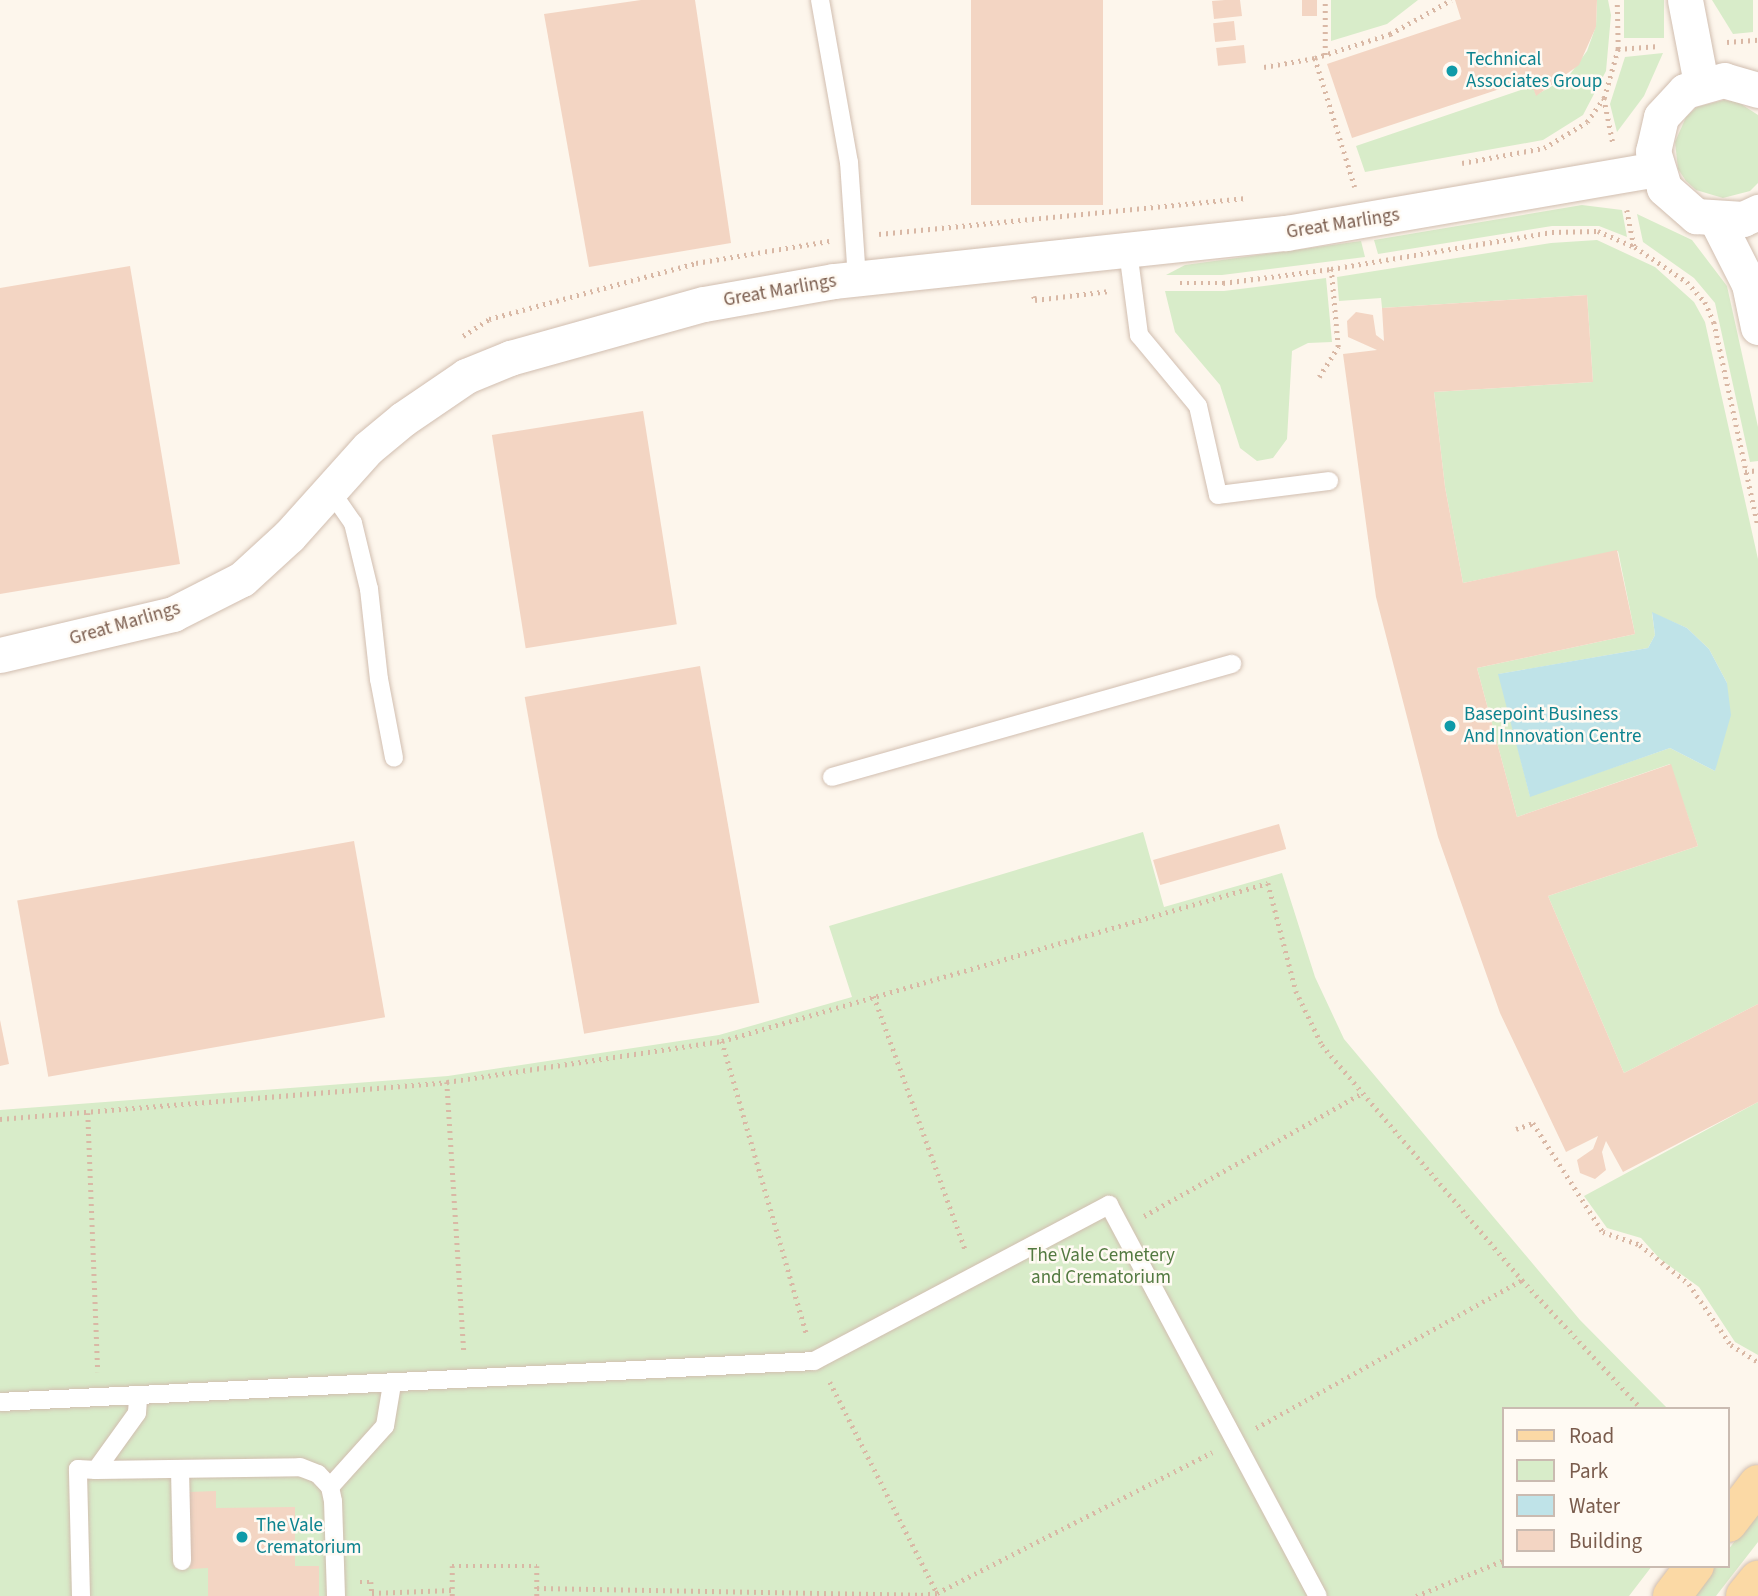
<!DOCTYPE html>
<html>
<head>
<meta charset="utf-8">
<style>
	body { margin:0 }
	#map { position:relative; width:1758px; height:1596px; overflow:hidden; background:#fdf6ec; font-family:"Source Sans 3",sans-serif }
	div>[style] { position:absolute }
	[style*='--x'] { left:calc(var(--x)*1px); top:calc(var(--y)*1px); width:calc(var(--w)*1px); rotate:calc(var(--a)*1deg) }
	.green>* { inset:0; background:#d8ecc9; transform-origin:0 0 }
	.water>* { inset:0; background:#bfe3e8 }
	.building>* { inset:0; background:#f3d5c3; transform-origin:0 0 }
	.path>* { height:4.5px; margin-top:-2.25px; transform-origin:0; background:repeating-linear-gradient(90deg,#d9b8a5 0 2px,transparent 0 7px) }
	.roads { filter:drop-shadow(0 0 2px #d1beb0) drop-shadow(0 0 2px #d1beb0) }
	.lane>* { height:18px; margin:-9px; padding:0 9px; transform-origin:9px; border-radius:9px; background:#fff }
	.street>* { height:35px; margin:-17.5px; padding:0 17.5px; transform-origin:17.5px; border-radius:17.5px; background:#fff }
	.primary>* { height:38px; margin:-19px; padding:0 19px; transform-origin:19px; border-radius:19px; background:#fbd9a5 }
	.dots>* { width:19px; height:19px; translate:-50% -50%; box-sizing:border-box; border:4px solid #fffaf3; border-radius:50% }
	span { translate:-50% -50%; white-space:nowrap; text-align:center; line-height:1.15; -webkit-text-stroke:5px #fffaf3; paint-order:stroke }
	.culture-label { font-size:19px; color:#0d838f }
	.left { translate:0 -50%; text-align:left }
	.street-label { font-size:19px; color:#7a5c4d }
	.park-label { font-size:19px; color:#537a41 }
	.legend { position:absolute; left:1502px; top:1407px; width:228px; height:161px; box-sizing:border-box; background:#fffaf3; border:2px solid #cabbb1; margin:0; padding:9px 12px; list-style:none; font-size:21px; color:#7a5c4d }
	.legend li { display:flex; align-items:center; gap:14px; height:35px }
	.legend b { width:35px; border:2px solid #cabbb1 }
</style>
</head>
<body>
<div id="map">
	<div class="green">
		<div style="clip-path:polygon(1331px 0,1418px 0,1387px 24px,1331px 41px)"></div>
		<div style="clip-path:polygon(1583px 0,1608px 0,1611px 15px,1606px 71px,1583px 115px,1543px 140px,1365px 172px,1356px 146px,1533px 86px,1536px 95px,1568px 77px,1587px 51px,1596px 26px,1597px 0)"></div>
		<div style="left:1624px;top:0;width:40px;height:38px"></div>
		<div style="clip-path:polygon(1712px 0,1753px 0,1753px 32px,1733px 34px)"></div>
		<div style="clip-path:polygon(1663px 53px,1644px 96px,1617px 132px,1610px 104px,1625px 57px)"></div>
		<div style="clip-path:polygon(1724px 100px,1738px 102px,1758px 115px,1758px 183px,1750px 191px,1723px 198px,1696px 190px,1686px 181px,1678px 169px,1675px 142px,1686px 117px,1697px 107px)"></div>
		<div style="clip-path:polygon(1582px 205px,1622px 210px,1627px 237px,1599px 226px,1552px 226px,1378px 254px,1374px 240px)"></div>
		<div style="clip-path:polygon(1637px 214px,1692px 240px,1727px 286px,1758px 427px,1758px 461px,1750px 462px,1715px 303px,1694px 278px,1643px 242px)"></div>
		<div style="clip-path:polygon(evenodd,1597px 240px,1655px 267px,1694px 302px,1705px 322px,1758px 559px,1758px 1004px,1624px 1073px,1548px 896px,1698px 846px,1670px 764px,1517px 817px,1477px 668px,1635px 634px,1618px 551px,1463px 583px,1445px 487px,1434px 392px,1593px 382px,1587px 295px,1382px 308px,1381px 298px,1339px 301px,1337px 277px,1551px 243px,1597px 240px,1652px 613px,1687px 628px,1709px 649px,1727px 683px,1715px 771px,1670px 748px,1530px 796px,1499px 674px,1648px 648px,1655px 635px,1652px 613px)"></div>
		<div style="clip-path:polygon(1361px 241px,1365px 257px,1222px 275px,1166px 275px,1185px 265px)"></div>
		<div style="clip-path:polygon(1326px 278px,1332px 342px,1308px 343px,1292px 351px,1287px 439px,1273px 458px,1257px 461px,1240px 448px,1220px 385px,1175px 332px,1165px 291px,1224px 291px)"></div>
		<div style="clip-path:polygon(1143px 832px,1164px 907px,1282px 873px,1315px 977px,1344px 1039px,1580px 1320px,1668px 1409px,1504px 1409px,1504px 1566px,1652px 1566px,1629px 1596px,0 1596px,0 1110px,448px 1076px,719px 1035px,852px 997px,829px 926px)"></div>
		<div style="clip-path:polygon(1758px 1102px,1758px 1355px,1735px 1342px,1699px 1287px,1660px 1259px,1641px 1238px,1607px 1228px,1584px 1196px)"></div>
		<div style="clip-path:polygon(1758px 1511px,1758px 1542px,1716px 1596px,1693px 1596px,1716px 1566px,1728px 1566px,1728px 1550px)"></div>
	</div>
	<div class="water">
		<div style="clip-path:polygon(1652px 612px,1687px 628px,1709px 649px,1727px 683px,1731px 715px,1715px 771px,1670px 748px,1530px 797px,1498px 674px,1648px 648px,1655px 635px)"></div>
	</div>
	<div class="building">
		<div style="clip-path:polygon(641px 0,695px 0,731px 243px,589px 267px,544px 14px)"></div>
		<div style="left:971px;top:0;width:132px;height:205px"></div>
		<div style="clip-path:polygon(1225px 0,1240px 0,1242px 16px,1214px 19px,1212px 1px)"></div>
		<div style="left:1302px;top:0;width:15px;height:16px"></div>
		<div style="clip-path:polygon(1455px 0,1597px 0,1596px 27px,1579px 65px,1536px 96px,1530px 79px,1352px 138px,1327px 64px,1461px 19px)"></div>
		<div style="left:1234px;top:21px;width:19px;height:21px;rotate:84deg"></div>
		<div style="left:1244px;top:45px;width:18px;height:28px;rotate:84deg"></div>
		<div style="clip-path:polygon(130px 266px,180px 564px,0 594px,0 288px)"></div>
		<div style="clip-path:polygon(1587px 295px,1593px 382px,1434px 392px,1445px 487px,1463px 583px,1617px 550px,1635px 634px,1477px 668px,1517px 817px,1671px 764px,1698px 846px,1548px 896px,1624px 1073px,1758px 1004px,1758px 1102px,1623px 1172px,1606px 1141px,1602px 1152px,1606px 1170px,1595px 1179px,1580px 1173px,1577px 1160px,1593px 1149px,1598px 1136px,1566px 1152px,1500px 1013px,1438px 837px,1376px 597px,1343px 354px,1377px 350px,1348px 337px,1347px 321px,1356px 312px,1373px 315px,1376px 335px,1384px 341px,1382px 308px)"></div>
		<div style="left:643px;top:411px;width:216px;height:153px;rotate:81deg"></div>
		<div style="left:700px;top:666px;width:342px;height:178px;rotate:80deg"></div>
		<div style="left:1279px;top:824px;width:26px;height:131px;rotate:74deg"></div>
		<div style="left:354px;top:841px;width:179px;height:342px;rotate:80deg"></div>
		<div style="clip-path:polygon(0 1020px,9px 1064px,0 1066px)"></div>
		<div style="clip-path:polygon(216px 1491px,216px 1508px,295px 1507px,295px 1566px,319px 1566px,319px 1596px,208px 1596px,208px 1568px,190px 1569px,189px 1492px)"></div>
	</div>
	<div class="path">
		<div style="--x:1727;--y:42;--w:31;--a:-4"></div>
		<div style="--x:1618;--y:49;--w:41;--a:-4.2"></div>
		<div style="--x:1325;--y:55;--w:55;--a:-90"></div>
		<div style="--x:1315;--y:58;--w:135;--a:72.8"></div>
		<div style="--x:1264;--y:67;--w:52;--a:-10"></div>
		<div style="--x:1315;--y:58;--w:79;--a:-17.7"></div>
		<div style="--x:1390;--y:34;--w:70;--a:-29.1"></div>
		<div style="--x:1604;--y:98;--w:46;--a:78.7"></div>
		<div style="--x:1462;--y:163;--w:83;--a:-10.4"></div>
		<div style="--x:1544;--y:148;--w:50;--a:-31.2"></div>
		<div style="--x:1587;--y:122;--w:29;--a:-55"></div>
		<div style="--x:1604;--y:98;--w:51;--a:-74.1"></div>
		<div style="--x:1618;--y:49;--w:49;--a:-91.2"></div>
		<div style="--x:1627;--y:210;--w:37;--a:79"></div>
		<div style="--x:879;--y:234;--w:369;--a:-5.6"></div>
		<div style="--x:1180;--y:283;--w:43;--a:0"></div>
		<div style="--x:1223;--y:283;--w:109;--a:-7.4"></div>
		<div style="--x:1331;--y:269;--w:224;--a:-9.5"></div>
		<div style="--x:1552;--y:232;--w:46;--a:-1.2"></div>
		<div style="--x:1598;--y:231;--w:40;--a:23.4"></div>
		<div style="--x:1635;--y:247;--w:63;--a:33.9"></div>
		<div style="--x:1687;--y:282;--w:27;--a:48"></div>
		<div style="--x:1705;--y:302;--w:22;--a:66"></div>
		<div style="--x:1714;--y:322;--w:209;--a:77.8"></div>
		<div style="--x:1034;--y:296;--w:4;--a:76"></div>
		<div style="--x:1035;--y:300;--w:75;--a:-6.9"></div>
		<div style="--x:463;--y:336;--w:31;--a:-33"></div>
		<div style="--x:489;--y:319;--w:214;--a:-15.1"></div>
		<div style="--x:696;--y:263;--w:135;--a:-9.4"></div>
		<div style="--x:1319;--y:377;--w:36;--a:-58"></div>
		<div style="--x:1338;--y:347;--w:78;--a:-95.1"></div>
		<div style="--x:1745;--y:472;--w:13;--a:-9"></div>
		<div style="--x:874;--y:996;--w:272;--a:70.2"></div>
		<div style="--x:722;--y:1041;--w:307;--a:73.9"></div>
		<div style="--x:447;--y:1082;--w:270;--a:86.4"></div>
		<div style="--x:88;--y:1113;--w:259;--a:87.8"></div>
		<div style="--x:0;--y:1119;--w:449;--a:-4.7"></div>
		<div style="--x:447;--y:1082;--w:278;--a:-8.5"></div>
		<div style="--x:722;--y:1041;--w:568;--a:-16.14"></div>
		<div style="--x:1268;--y:883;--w:112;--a:75.5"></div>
		<div style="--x:1296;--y:991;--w:60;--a:64.3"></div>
		<div style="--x:1322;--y:1045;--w:309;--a:49.6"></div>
		<div style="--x:1522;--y:1280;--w:176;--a:47.1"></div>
		<div style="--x:1516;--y:1129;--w:18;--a:-19"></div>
		<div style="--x:1533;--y:1123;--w:130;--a:57.3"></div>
		<div style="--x:1603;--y:1232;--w:39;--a:19"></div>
		<div style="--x:1640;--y:1245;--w:63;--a:38.5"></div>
		<div style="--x:1689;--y:1284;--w:74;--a:55.5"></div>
		<div style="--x:1731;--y:1345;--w:32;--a:32"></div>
		<div style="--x:1144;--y:1216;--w:250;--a:-29.4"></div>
		<div style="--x:830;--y:1382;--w:237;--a:63.1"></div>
		<div style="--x:1256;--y:1428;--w:304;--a:-29.1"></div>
		<div style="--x:360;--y:1582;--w:11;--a:0"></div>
		<div style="--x:371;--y:1582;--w:11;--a:85"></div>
		<div style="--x:372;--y:1593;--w:80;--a:-2.1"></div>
		<div style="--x:537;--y:1588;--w:384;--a:1"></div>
		<div style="--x:921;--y:1595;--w:16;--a:-7"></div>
		<div style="--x:937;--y:1593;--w:309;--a:-27.1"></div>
		<div style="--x:452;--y:1596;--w:30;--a:-90"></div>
		<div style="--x:452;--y:1566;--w:85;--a:0"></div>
		<div style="--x:537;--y:1566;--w:30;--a:90"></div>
		<div style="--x:1416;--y:1596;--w:95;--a:-22.2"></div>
	</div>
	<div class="roads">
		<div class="lane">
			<div style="--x:820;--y:0;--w:165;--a:79.9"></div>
			<div style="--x:849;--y:162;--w:116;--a:86.1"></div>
			<div style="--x:1128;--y:251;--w:85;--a:82.5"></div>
			<div style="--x:1139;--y:335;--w:92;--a:50.3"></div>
			<div style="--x:1198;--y:406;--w:91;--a:77.3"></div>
			<div style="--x:1218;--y:495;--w:112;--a:-7.2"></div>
			<div style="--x:330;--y:490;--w:40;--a:55.1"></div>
			<div style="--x:353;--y:523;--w:68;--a:76.4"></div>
			<div style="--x:369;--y:589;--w:91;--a:83.7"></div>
			<div style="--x:379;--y:679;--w:80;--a:79.2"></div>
			<div style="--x:832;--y:777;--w:416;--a:-15.8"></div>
			<div style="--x:0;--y:1402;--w:815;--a:-2.88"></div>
			<div style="--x:814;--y:1361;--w:334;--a:-27.9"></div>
			<div style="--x:1109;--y:1205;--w:443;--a:61.9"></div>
			<div style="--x:96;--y:1470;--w:204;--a:-0.8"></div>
			<div style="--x:300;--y:1467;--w:19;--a:21"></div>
			<div style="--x:318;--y:1474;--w:18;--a:47"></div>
			<div style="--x:330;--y:1487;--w:14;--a:78"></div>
			<div style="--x:333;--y:1501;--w:95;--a:88.2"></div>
			<div style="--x:180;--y:1470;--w:91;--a:88.7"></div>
			<div style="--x:330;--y:1487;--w:82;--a:-48"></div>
			<div style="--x:385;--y:1426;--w:43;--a:-80.5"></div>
			<div style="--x:81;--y:1596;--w:127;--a:-91.4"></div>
			<div style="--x:78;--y:1469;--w:18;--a:3"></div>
			<div style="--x:96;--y:1470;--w:70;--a:-54.3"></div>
			<div style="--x:137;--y:1413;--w:16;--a:-86"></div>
		</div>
		<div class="street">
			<div style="--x:1685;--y:0;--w:85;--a:79.1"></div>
			<div style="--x:1758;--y:90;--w:35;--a:-164"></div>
			<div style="--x:1724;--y:80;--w:41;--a:164.2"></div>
			<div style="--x:1685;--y:91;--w:35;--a:133"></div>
			<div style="--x:1661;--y:117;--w:35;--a:103"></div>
			<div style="--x:1653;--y:151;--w:39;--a:73"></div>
			<div style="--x:1664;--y:188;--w:43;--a:41.2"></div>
			<div style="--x:1696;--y:216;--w:47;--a:3.7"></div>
			<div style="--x:1743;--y:219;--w:17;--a:-25"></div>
			<div style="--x:1717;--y:221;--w:71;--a:63.1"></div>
			<div style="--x:1749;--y:284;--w:44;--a:78.2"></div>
			<div style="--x:0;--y:655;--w:178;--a:-13.3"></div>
			<div style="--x:173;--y:614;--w:77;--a:-26.9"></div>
			<div style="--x:242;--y:579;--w:64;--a:-42.5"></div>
			<div style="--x:289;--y:536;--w:118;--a:-48.1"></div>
			<div style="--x:368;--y:448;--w:45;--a:-39.6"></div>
			<div style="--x:403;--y:419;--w:76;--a:-34.3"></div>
			<div style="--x:466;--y:376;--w:48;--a:-22.2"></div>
			<div style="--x:510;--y:358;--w:201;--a:-15.6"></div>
			<div style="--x:704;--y:304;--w:132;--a:-10"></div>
			<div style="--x:834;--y:281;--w:455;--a:-6.1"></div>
			<div style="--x:1286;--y:233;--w:375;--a:-9.8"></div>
		</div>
		<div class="primary">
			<div style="--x:1728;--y:1523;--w:49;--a:-52.4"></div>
			<div style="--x:1672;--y:1596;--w:38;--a:-53"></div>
			<div style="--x:1745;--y:1596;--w:21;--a:-51"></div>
		</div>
	</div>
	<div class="dots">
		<div style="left:1452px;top:71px;background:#0f9aa8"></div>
		<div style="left:1450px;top:726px;background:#0f9aa8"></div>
		<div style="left:242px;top:1537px;background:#0f9aa8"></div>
	</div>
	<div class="culture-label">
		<span class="left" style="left:1466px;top:71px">Technical<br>Associates Group</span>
		<span class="left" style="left:1464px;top:726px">Basepoint Business<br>And Innovation Centre</span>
		<span class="left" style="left:256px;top:1537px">The Vale<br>Crematorium</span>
	</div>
	<div class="street-label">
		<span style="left:1343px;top:224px;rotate:-9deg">Great Marlings</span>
		<span style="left:780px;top:291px;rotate:-10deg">Great Marlings</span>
		<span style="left:125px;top:624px;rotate:-16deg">Great Marlings</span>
	</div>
	<div class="park-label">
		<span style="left:1101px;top:1267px">The Vale Cemetery<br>and Crematorium</span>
	</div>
	<ul class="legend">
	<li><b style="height:9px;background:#fbd9a5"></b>Road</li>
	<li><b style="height:19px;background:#d8ecc9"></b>Park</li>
	<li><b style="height:19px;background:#bfe3e8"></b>Water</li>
	<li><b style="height:19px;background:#f3d5c3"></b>Building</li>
	</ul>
</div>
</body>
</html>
